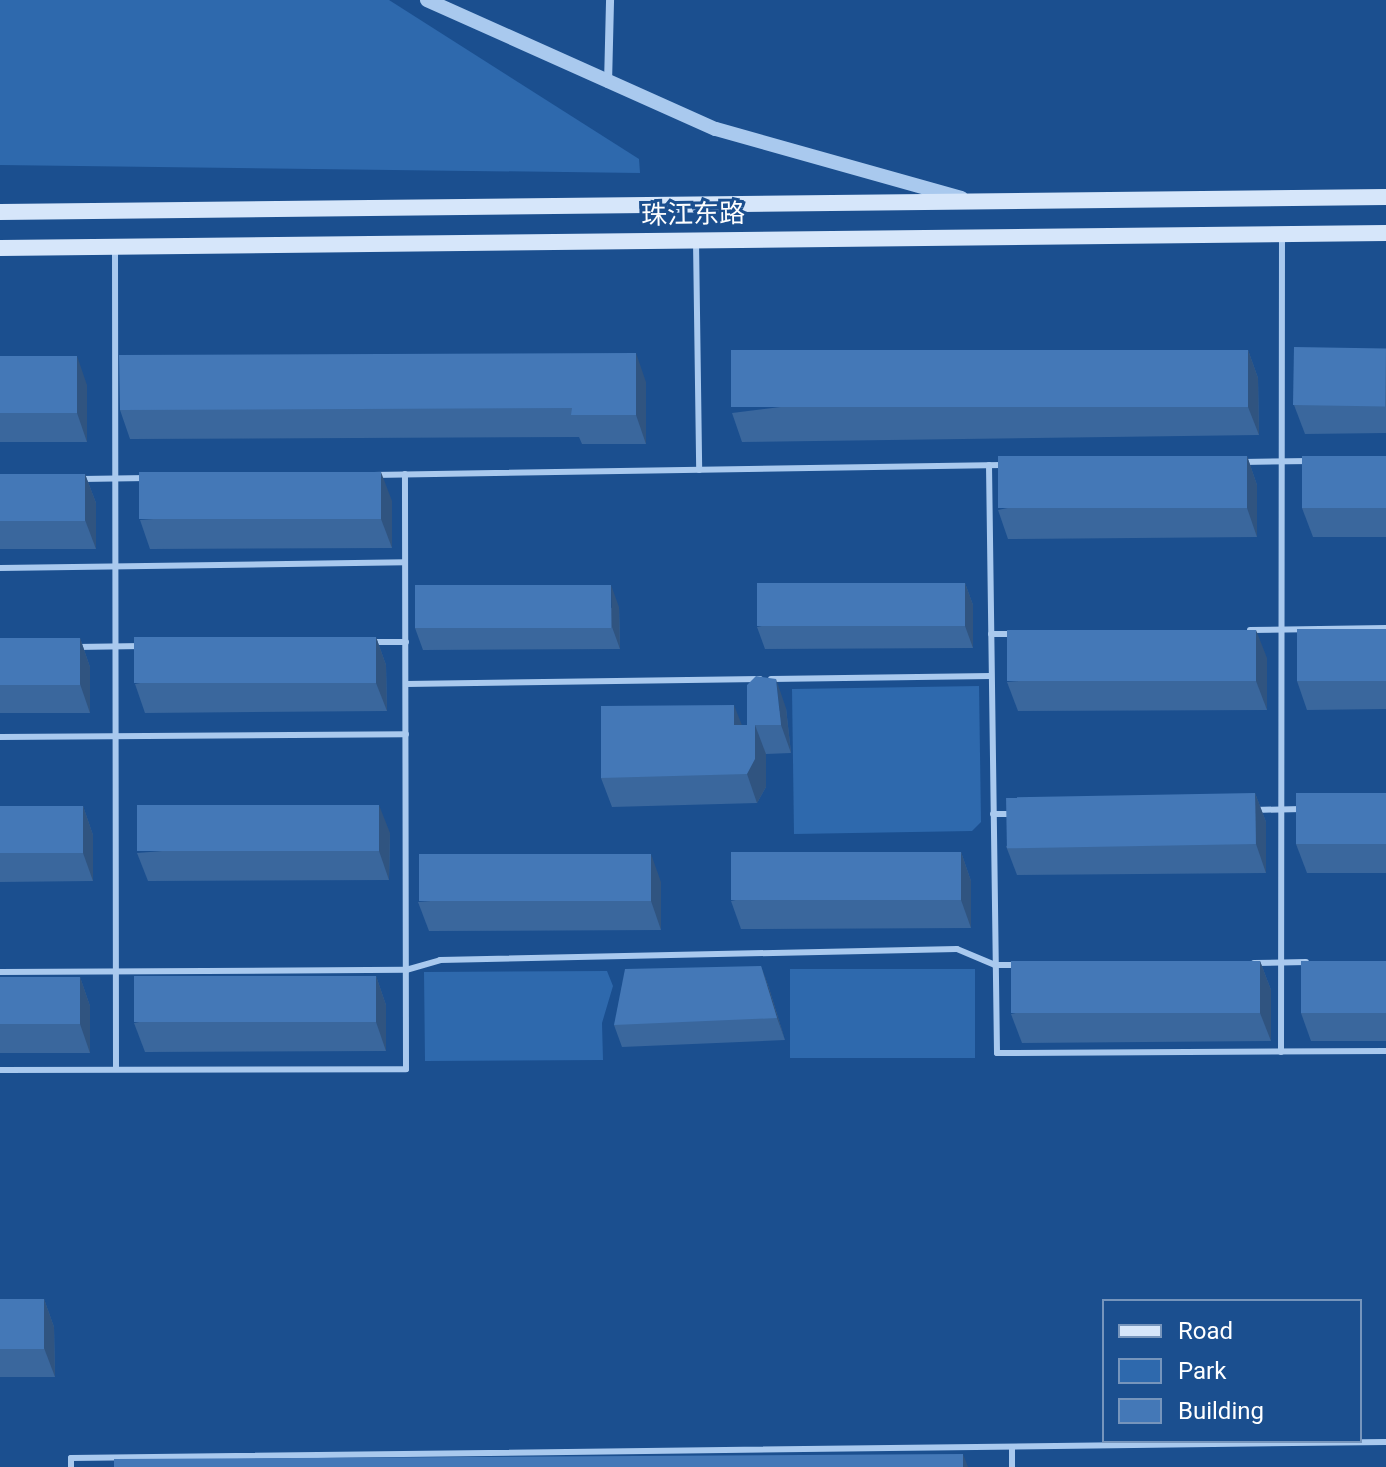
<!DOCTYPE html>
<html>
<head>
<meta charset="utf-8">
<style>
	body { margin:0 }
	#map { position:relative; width:1386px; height:1467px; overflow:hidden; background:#1b4f8f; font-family:Roboto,"Noto Sans SC",sans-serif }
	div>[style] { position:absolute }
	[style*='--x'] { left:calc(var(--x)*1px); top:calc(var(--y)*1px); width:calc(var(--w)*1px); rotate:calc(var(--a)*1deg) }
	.green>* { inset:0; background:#2e69ad; transform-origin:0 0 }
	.service>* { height:6px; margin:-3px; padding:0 3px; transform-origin:3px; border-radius:3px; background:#a9c9ee }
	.minor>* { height:8px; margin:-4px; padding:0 4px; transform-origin:4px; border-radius:4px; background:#a9c9ee }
	.tertiary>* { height:14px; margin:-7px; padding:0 7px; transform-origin:7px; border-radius:7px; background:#a9c9ee }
	.secondary>* { height:16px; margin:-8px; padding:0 8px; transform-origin:8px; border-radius:8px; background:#d6e6fa }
	.wall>* { inset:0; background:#3a679d }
	.shaded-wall>* { inset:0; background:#305480 }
	.building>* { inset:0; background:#4478b7; transform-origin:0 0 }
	span { translate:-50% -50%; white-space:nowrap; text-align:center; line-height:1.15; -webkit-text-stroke:6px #1b4f8f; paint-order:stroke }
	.street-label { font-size:26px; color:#fff }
	.legend { position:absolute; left:1102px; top:1299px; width:260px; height:144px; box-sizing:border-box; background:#1b4f8f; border:2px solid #7695bc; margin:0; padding:10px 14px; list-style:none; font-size:24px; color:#fff }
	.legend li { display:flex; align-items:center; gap:16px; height:40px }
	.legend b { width:40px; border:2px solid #7695bc }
</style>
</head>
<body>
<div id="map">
	<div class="green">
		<div style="clip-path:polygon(0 0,389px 0,639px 159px,640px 173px,0 165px)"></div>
		<div style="clip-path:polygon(979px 686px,981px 822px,972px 831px,794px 834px,792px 689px)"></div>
		<div style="left:975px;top:969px;width:89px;height:185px;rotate:90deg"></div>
		<div style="clip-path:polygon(607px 971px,613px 986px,602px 1023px,603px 1060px,425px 1061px,424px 972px)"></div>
	</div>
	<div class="service">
		<div style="--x:696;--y:241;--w:229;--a:89.2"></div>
		<div style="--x:115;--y:250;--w:819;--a:89.93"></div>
		<div style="--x:1242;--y:462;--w:68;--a:-0.8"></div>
		<div style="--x:989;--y:465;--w:588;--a:89.22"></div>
		<div style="--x:997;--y:1053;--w:389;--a:-0.3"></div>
		<div style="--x:374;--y:475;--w:628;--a:-0.91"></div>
		<div style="--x:82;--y:479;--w:65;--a:-0.9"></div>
		<div style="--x:0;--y:568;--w:405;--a:-0.8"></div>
		<div style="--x:1250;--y:630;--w:136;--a:-0.8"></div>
		<div style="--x:991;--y:634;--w:23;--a:0"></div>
		<div style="--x:373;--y:642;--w:33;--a:0"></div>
		<div style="--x:77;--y:647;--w:65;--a:-0.9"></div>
		<div style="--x:771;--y:679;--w:220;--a:-0.8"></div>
		<div style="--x:406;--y:684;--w:354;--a:-0.8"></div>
		<div style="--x:0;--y:737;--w:406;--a:-0.4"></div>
		<div style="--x:1254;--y:810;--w:48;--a:-1.2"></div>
		<div style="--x:993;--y:814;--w:21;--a:0"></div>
		<div style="--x:1254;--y:963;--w:52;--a:-1.1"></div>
		<div style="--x:0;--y:972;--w:406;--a:-0.3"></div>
		<div style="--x:406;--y:970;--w:35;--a:-16"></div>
		<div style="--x:440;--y:960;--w:517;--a:-1.22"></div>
		<div style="--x:957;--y:949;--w:41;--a:22.8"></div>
		<div style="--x:995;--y:965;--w:23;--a:0"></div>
		<div style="--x:1281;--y:1052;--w:817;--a:-89.93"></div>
		<div style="--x:0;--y:1070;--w:406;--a:-0.1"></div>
		<div style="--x:406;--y:1069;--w:595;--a:-90.1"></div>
		<div style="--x:1012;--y:1447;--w:20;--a:90"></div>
		<div style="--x:71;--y:1467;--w:9;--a:-90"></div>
		<div style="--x:71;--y:1458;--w:1315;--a:-0.7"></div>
	</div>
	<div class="minor">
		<div style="--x:608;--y:84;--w:84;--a:-88.6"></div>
	</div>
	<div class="tertiary">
		<div style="--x:427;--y:0;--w:316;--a:24.1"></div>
		<div style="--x:716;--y:129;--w:255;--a:15.7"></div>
	</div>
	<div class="secondary">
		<div style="--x:0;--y:212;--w:1386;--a:-0.62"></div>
		<div style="--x:0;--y:248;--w:1386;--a:-0.62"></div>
	</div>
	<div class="wall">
		<div style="clip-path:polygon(1386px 349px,1386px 433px,1305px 434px,1294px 405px)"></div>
		<div style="clip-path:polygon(1248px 350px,1258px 378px,1259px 435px,742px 442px,732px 413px)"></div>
		<div style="clip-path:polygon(0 356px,87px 385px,87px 442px,0 442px)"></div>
		<div style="clip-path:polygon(646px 382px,646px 444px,582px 444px,579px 437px,130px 439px,120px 410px)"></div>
		<div style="clip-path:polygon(1247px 456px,1257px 485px,1257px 537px,1008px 539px,998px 510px)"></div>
		<div style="clip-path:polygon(1386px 456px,1386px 537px,1313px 537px,1302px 508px)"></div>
		<div style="clip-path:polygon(0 474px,85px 474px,96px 503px,96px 549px,0 549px)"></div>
		<div style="clip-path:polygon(392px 501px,392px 548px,150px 549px,140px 520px)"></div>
		<div style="clip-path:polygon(965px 583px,973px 605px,973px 648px,765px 649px,757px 627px)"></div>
		<div style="clip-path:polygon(619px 607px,620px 649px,423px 650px,415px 628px)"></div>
		<div style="clip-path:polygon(1386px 629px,1386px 709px,1307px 710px,1297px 681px)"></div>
		<div style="clip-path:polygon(376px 637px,386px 665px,387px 711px,145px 713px,135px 684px)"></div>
		<div style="clip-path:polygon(0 638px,80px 638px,90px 667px,90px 713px,0 713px)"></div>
		<div style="clip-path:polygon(1267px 658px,1267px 710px,1018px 711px,1007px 682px)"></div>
		<div style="clip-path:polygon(786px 708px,791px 753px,766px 754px,766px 787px,757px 803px,612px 807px,601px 778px,742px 725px,747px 725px)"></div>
		<div style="clip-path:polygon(1255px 793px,1266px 822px,1266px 873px,1017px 875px,1006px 846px)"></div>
		<div style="clip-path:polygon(1386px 793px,1386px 873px,1307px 873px,1296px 844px)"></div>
		<div style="clip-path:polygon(83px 806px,93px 835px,93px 881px,0 882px,0 807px)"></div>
		<div style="clip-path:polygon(390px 833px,389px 880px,148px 881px,137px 853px)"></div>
		<div style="clip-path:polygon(961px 852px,971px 881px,971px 928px,741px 929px,731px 901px)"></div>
		<div style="clip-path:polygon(661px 882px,661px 930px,429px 931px,418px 902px)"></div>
		<div style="clip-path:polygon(1260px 961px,1271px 990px,1271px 1041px,1022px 1043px,1011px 1014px)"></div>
		<div style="clip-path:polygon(1386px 961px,1386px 1041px,1311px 1041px,1301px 1013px)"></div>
		<div style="clip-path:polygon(761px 966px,769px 988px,785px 1040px,622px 1047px,614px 1025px)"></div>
		<div style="clip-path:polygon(376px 976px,386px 1005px,386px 1051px,145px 1052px,134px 1023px)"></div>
		<div style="clip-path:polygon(80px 977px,90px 1006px,90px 1053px,0 1053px,0 978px)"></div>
		<div style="clip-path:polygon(0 1299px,44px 1299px,54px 1327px,55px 1377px,0 1377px)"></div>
	</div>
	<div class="shaded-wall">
		<div style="clip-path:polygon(1248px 350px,1258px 378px,1259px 435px,1248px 407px)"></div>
		<div style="clip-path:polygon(636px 353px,646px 382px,646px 444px,636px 415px)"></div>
		<div style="clip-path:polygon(77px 356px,87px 385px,87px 442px,77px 413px)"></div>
		<div style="clip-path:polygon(1247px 456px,1257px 485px,1257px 537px,1247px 508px)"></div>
		<div style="clip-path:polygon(381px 472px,392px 501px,392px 548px,381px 519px)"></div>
		<div style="clip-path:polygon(85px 474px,96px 503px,96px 549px,85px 520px)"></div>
		<div style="clip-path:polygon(965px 583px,973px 605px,973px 648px,965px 626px)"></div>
		<div style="clip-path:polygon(611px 585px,619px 607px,620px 649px,612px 627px)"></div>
		<div style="clip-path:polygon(1256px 630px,1267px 658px,1267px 710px,1256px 681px)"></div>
		<div style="clip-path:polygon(376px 637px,386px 665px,387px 711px,376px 683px)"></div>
		<div style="clip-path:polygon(80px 638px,90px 667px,90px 713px,80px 684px)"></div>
		<div style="clip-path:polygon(776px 679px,786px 708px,791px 753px,781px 725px)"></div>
		<div style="clip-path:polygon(734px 705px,745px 733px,734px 725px)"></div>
		<div style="clip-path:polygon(755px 725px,766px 754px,766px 787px,757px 803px,747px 774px)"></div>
		<div style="clip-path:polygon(1255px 793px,1266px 822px,1266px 873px,1256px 844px)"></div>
		<div style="clip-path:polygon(379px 805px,390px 833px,389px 880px,379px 851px)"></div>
		<div style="clip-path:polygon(83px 806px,93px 835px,93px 881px,83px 853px)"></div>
		<div style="clip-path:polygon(961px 852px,971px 881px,971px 928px,961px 900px)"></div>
		<div style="clip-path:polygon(651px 854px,661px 882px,661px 930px,651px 901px)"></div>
		<div style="clip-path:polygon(1260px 961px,1271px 990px,1271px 1041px,1260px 1013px)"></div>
		<div style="clip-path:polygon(761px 966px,769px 988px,785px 1040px,777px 1018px)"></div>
		<div style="clip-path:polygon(376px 976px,386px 1005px,386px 1051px,376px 1022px)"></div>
		<div style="clip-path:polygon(80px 977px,90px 1006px,90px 1053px,80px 1024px)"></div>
		<div style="clip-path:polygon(44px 1299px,54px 1327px,55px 1377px,44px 1348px)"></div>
		<div style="clip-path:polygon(963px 1454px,968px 1467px,963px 1467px)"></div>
	</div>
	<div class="building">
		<div style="left:1294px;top:347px;width:92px;height:58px;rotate:1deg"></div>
		<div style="left:1248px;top:350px;width:57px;height:517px;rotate:90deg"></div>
		<div style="clip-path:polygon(636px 353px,636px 415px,571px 415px,572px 408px,120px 410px,119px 355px)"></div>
		<div style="left:0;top:356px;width:77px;height:57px"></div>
		<div style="left:1247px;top:456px;width:52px;height:249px;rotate:90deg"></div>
		<div style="left:1302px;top:456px;width:84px;height:52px"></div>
		<div style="left:381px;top:472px;width:47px;height:242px;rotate:90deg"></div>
		<div style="left:0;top:474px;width:85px;height:47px"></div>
		<div style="left:965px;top:583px;width:43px;height:208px;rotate:90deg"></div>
		<div style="left:415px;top:585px;width:196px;height:43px"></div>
		<div style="left:1297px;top:629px;width:89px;height:52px"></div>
		<div style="left:1256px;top:630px;width:51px;height:249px;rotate:90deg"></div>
		<div style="left:376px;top:637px;width:46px;height:242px;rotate:90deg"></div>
		<div style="left:0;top:638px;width:80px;height:47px"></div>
		<div style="clip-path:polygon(756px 676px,776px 679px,781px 725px,755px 725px,755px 759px,747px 774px,601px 778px,601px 706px,734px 705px,734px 725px,747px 725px,747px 685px)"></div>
		<div style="left:1255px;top:793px;width:51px;height:249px;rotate:89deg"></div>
		<div style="left:1296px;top:793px;width:90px;height:51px"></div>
		<div style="left:379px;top:805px;width:46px;height:242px;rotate:90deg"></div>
		<div style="left:83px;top:806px;width:47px;height:83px;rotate:90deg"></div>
		<div style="left:961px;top:852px;width:48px;height:230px;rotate:90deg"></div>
		<div style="left:651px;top:854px;width:47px;height:232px;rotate:90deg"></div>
		<div style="left:1260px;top:961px;width:52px;height:249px;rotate:90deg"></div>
		<div style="left:1301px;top:961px;width:85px;height:52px"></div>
		<div style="clip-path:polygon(761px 966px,777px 1018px,614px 1025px,625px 969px)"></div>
		<div style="left:376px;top:976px;width:46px;height:242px;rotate:90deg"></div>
		<div style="left:80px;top:977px;width:47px;height:80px;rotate:90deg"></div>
		<div style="left:0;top:1299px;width:44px;height:50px"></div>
		<div style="clip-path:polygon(963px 1454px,963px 1467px,114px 1467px,114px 1459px)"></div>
	</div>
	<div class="street-label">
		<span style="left:693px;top:215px;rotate:-1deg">珠江东路</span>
	</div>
	<ul class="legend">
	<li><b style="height:10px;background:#d6e6fa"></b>Road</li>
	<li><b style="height:22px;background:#2e69ad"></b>Park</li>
	<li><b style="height:22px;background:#4478b7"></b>Building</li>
	</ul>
</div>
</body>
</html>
